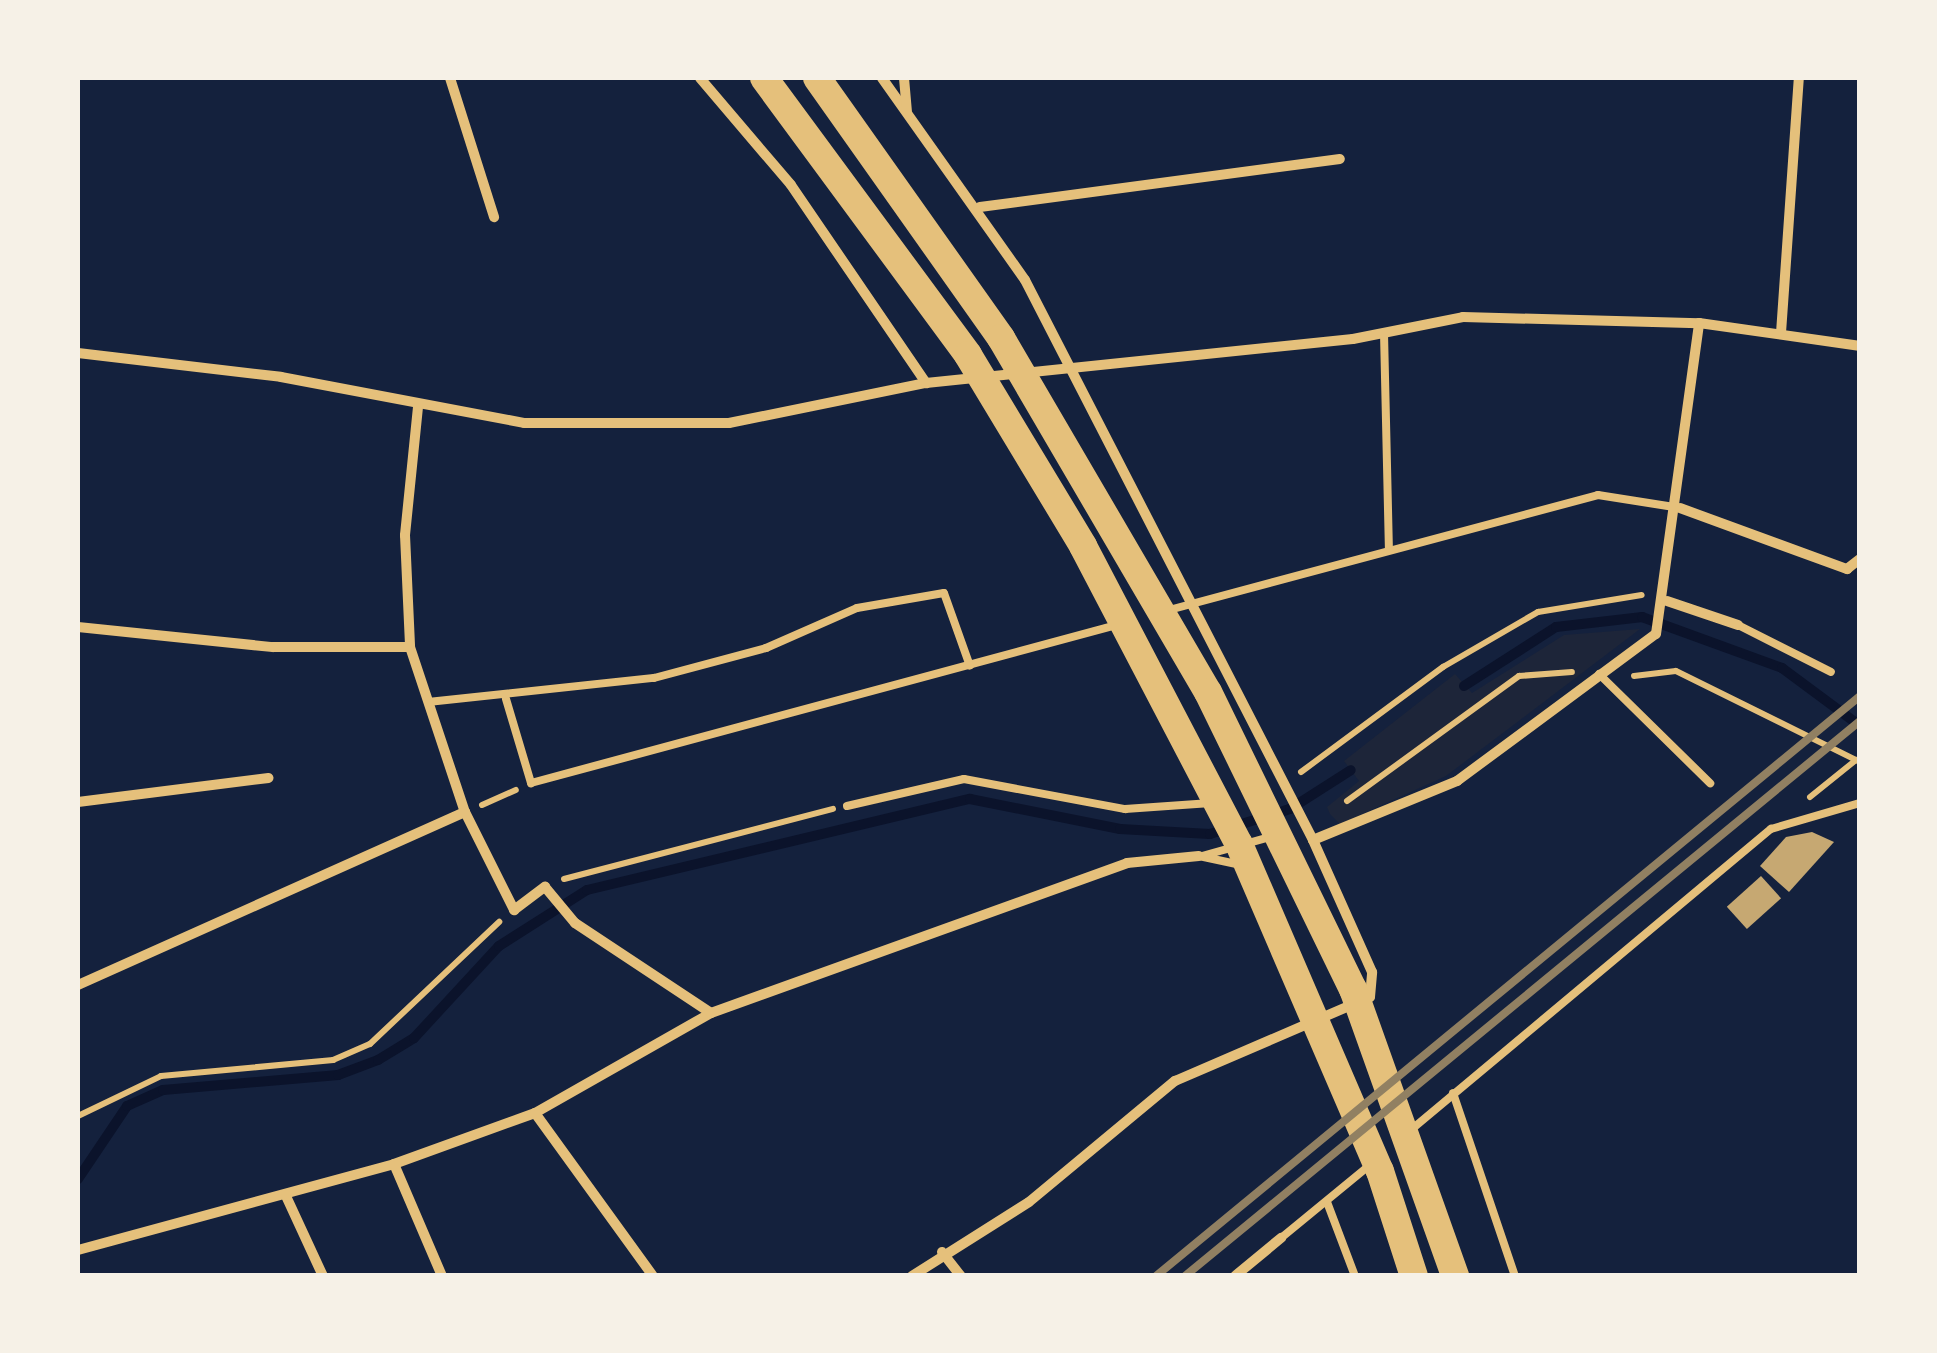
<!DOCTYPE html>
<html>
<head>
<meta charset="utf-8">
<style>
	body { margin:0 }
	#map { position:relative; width:1937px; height:1353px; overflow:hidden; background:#14213d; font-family:Montserrat,sans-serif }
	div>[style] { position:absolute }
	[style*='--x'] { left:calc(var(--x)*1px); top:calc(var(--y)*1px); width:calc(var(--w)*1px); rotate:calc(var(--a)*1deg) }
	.green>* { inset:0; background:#1d2539 }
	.stream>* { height:10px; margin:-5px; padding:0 5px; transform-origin:5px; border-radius:5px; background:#0b132b }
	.building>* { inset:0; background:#c6a872; transform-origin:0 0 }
	.path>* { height:6px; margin:-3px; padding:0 3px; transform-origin:3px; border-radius:3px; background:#e5c07b }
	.service>* { height:8px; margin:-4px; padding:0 4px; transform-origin:4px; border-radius:4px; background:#e5c07b }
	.minor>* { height:10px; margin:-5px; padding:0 5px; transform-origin:5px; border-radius:5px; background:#e5c07b }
	.trunk>* { height:28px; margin:-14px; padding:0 14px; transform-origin:14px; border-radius:14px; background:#e5c07b }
	.rail>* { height:8px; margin:-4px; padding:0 4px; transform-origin:4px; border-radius:4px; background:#918062 }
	span { translate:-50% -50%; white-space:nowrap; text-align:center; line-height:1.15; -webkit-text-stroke:8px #f6f1e7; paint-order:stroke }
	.frame { position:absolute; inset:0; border:80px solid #f6f1e7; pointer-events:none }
</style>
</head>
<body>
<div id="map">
	<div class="green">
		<div style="clip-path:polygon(1640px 629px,1446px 776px,1340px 824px,1330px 814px,1327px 807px,1359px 781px,1344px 761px,1455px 674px,1472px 693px,1564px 635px)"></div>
	</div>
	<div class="stream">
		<div style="--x:1464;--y:686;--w:109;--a:-32.7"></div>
		<div style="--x:1556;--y:627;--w:87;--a:-6.6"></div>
		<div style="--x:1642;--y:617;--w:149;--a:20"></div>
		<div style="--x:1782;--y:668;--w:97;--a:36.6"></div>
		<div style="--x:78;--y:1179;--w:88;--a:-56.1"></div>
		<div style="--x:127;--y:1106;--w:39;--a:-24"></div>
		<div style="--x:163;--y:1090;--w:176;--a:-4.9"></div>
		<div style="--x:338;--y:1075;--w:43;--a:-20.6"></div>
		<div style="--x:378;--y:1060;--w:42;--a:-31.4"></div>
		<div style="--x:414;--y:1038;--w:125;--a:-47.3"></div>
		<div style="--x:499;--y:946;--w:104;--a:-32.5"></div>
		<div style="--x:587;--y:890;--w:394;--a:-13.4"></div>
		<div style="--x:970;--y:799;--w:153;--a:11.3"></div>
		<div style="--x:1120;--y:829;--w:90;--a:3.2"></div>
		<div style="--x:1210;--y:834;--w:84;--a:-17.4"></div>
		<div style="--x:1290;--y:809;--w:72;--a:-32.6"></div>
	</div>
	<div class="building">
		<div style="clip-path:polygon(1812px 832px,1834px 842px,1789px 892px,1760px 866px,1786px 837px)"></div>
		<div style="left:1761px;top:876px;width:30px;height:46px;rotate:48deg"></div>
	</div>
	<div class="path">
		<div style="--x:1634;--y:676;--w:42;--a:-6.8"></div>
		<div style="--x:1676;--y:671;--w:205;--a:26.3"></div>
		<div style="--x:1301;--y:772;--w:177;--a:-36.5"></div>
		<div style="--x:1443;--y:667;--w:110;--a:-30.1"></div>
		<div style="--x:1538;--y:612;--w:105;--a:-9.3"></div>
		<div style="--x:1810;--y:797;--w:59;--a:-38.8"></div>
		<div style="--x:1347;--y:801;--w:213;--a:-36"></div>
		<div style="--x:1519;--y:676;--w:53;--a:-4.3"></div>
		<div style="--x:482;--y:805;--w:37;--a:-24"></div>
		<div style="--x:564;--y:879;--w:278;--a:-14.6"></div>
		<div style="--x:78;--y:1116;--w:92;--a:-25.7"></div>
		<div style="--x:161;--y:1076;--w:173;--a:-5.3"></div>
		<div style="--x:333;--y:1060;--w:40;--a:-23.4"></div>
		<div style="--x:370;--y:1044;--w:178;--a:-43.4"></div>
	</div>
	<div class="service">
		<div style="--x:1384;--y:333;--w:217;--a:88.7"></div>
		<div style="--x:1169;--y:610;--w:444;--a:-15"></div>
		<div style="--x:1598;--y:495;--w:77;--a:9"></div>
		<div style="--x:1738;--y:625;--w:104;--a:26.8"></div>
		<div style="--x:1599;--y:674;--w:156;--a:44.5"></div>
		<div style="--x:506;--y:699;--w:88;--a:73.4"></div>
		<div style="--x:531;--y:783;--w:607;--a:-15.09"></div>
		<div style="--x:428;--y:702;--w:227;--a:-6.1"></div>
		<div style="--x:654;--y:678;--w:116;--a:-15"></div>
		<div style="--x:766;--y:648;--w:99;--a:-23.7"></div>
		<div style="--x:857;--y:608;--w:88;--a:-9.8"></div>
		<div style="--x:944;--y:593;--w:77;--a:70.4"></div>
		<div style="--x:847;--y:806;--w:120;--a:-13"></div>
		<div style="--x:964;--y:779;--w:164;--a:10.6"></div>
		<div style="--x:1125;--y:809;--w:86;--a:-4"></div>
		<div style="--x:1199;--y:856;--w:43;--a:12.1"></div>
		<div style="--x:1202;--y:856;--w:71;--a:-15.6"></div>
		<div style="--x:1453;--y:1093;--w:193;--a:71.3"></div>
		<div style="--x:1412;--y:1129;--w:468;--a:-39.9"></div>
		<div style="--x:1771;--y:829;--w:93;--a:-16.3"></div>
		<div style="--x:1327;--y:1202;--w:79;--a:69.3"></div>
		<div style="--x:1281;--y:1238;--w:117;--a:-39.4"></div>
	</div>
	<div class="minor">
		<div style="--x:450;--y:78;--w:146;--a:72.4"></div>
		<div style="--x:700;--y:78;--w:140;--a:49.6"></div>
		<div style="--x:791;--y:185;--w:240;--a:55.7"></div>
		<div style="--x:882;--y:78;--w:247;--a:54.7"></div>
		<div style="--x:1025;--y:280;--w:630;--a:62.78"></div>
		<div style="--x:1313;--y:840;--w:156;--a:-22.3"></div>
		<div style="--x:1457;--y:781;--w:247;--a:-36.5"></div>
		<div style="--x:1656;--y:634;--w:314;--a:-82.1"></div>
		<div style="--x:904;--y:78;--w:33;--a:85"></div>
		<div style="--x:980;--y:207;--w:363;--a:-7.6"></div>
		<div style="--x:1781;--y:333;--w:256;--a:-86"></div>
		<div style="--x:78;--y:353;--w:204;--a:6.7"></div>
		<div style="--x:281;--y:377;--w:247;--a:10.7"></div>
		<div style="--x:524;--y:423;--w:205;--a:0"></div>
		<div style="--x:729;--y:423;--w:201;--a:-11.5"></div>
		<div style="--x:926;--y:383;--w:429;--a:-5.9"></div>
		<div style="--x:1353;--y:339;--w:112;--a:-11.3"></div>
		<div style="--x:1463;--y:317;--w:236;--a:1.5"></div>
		<div style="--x:1699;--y:323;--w:163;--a:8.1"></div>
		<div style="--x:418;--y:407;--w:129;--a:95.8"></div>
		<div style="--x:405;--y:535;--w:112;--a:87.4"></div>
		<div style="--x:410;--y:647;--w:174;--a:71.6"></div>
		<div style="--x:465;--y:812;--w:110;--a:63.4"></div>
		<div style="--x:514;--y:910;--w:39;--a:-37"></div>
		<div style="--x:545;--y:887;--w:47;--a:50.2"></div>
		<div style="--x:575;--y:923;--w:163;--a:33.5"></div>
		<div style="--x:1680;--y:508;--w:178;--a:20.1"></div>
		<div style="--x:1847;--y:569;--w:16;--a:-38"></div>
		<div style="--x:1667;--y:601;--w:75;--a:18.7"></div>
		<div style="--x:78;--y:627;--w:196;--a:5.9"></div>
		<div style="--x:273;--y:647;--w:137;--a:0"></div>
		<div style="--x:78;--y:802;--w:192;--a:-7.2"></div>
		<div style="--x:78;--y:985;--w:424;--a:-24.1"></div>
		<div style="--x:535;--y:1113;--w:201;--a:54.1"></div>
		<div style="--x:394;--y:1164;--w:122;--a:66.8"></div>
		<div style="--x:286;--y:1196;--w:88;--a:65.2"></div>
		<div style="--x:78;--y:1250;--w:327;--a:-15.2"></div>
		<div style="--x:394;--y:1164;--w:150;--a:-19.9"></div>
		<div style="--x:535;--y:1113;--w:202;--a:-29.6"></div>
		<div style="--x:711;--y:1013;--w:442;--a:-19.8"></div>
		<div style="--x:1127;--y:863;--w:72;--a:-5.6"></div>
		<div style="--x:942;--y:1252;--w:31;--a:52"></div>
		<div style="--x:912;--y:1276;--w:138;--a:-32.3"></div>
		<div style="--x:1029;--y:1202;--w:190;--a:-39.7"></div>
		<div style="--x:1175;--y:1081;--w:212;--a:-23.3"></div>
		<div style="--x:1370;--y:997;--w:25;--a:-85"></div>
		<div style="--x:1372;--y:972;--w:145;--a:-114.1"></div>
		<div style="--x:1235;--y:1276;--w:60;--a:-39.6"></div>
	</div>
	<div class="trunk">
		<div style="--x:764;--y:78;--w:344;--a:53.6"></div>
		<div style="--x:968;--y:355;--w:223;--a:58.9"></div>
		<div style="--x:1083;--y:546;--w:336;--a:62.4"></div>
		<div style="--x:1239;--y:844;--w:356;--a:66.7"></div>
		<div style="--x:1380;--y:1171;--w:110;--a:72.1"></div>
		<div style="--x:817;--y:78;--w:319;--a:54.7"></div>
		<div style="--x:1001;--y:338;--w:410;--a:59.7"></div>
		<div style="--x:1208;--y:692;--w:331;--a:64"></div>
		<div style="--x:1353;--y:989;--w:305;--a:70.4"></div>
	</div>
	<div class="rail">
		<div style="--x:1156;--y:1276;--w:912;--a:-39.48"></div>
		<div style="--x:1185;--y:1276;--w:874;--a:-39.43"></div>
	</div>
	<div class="frame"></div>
</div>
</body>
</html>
